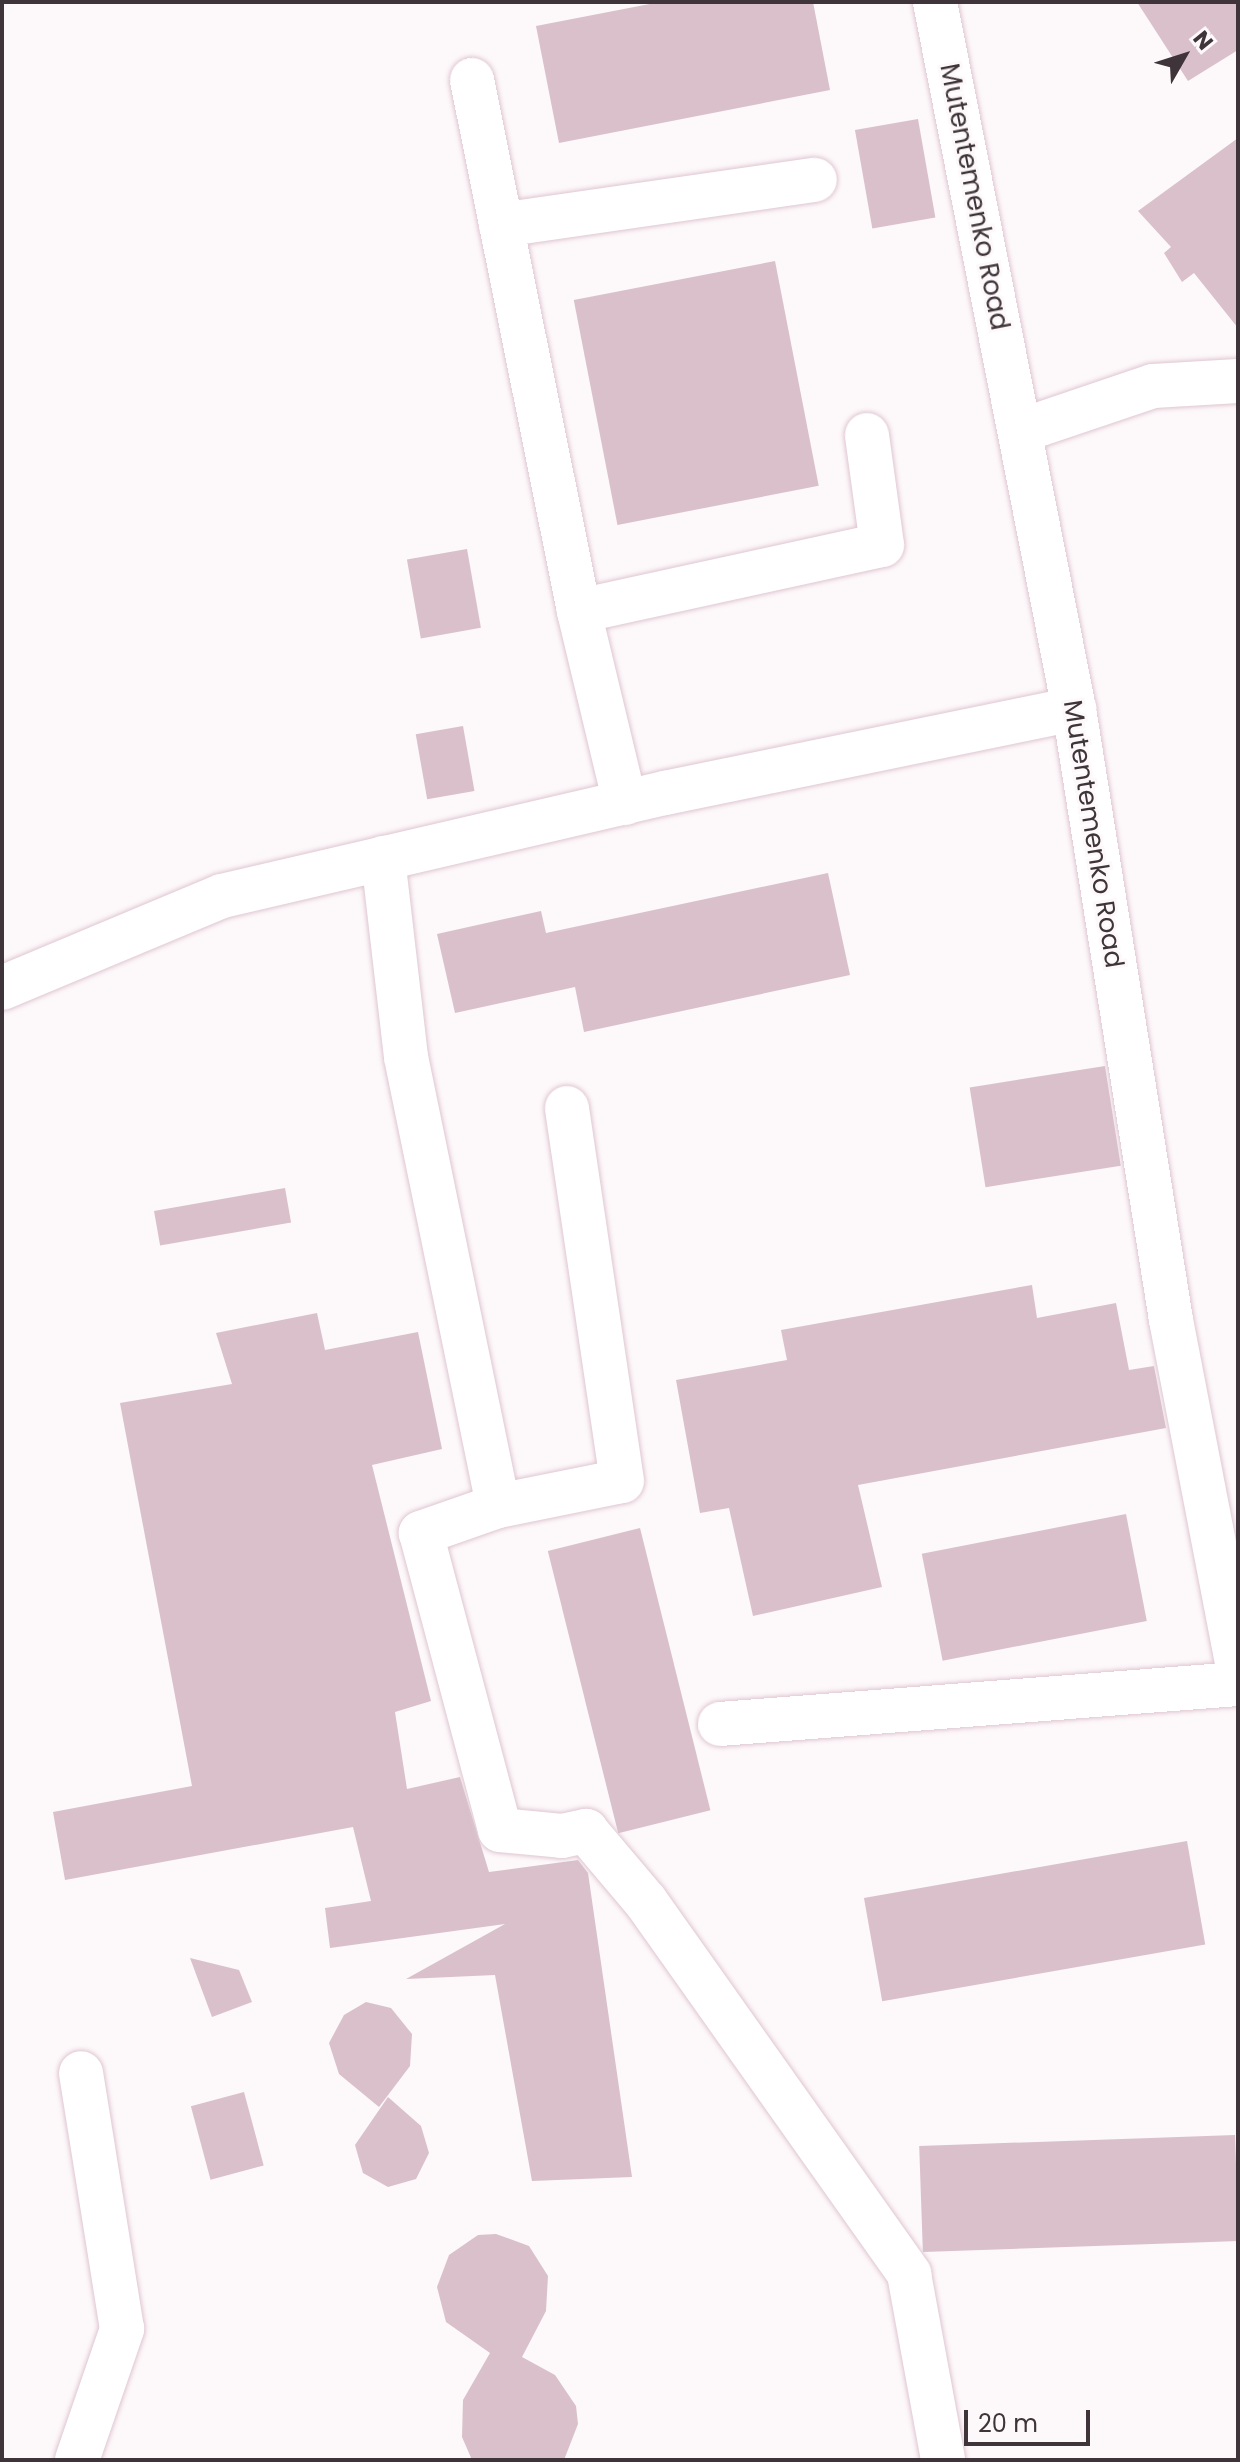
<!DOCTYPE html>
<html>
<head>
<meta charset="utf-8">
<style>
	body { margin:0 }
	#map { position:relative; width:1240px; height:2462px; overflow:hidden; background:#fdf8fa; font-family:Poppins,sans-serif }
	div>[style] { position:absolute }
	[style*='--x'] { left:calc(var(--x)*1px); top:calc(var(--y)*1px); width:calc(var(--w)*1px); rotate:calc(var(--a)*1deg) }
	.building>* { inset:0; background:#d9c0cb; transform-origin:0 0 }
	.roads { filter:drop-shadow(0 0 2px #dfc6d1) drop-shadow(0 0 2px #dfc6d1) }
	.minor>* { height:44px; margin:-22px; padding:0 22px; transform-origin:22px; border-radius:22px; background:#fff }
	span { translate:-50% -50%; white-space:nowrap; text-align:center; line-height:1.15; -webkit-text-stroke:6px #fdf8fa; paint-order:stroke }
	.street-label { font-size:26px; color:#3e3439 }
	.frame { position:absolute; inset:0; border:4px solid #3e3439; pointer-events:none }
	.north { position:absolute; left:1144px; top:16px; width:80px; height:80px; -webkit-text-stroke:6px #fdf8fa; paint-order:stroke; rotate:51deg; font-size:22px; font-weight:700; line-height:32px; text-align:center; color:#3e3439 }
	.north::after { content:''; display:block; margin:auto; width:28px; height:36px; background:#3e3439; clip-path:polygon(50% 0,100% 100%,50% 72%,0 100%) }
	.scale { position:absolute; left:964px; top:2410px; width:126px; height:36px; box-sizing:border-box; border:4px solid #3e3439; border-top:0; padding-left:10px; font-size:24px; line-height:28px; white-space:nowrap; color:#3e3439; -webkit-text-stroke:6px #fdf8fa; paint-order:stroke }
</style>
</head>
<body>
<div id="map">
	<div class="building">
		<div style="clip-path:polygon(660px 2px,813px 2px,830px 90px,559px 143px,536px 26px)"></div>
		<div style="clip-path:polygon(1137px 2px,1238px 2px,1238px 50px,1188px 81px)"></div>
		<div style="left:918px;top:119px;width:100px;height:64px;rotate:80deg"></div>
		<div style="clip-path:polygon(1238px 138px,1238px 328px,1194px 273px,1182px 282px,1164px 253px,1171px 247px,1138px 211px)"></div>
		<div style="left:775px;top:261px;width:229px;height:205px;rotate:79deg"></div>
		<div style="left:467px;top:549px;width:80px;height:61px;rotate:80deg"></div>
		<div style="left:463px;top:726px;width:66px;height:48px;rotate:80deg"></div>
		<div style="clip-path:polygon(828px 873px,850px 975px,584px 1032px,575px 987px,455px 1013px,437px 934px,541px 911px,546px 933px)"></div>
		<div style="left:1105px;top:1066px;width:101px;height:137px;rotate:81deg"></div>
		<div style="left:285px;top:1188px;width:35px;height:133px;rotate:80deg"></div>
		<div style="clip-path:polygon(1032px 1285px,1037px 1318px,1116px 1303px,1129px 1370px,1154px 1366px,1166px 1428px,858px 1485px,882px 1587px,753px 1616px,729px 1508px,700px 1513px,676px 1380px,787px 1360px,781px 1330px)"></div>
		<div style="clip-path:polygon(317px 1313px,325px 1350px,418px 1332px,442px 1449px,372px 1465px,431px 1701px,395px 1712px,407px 1789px,460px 1777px,489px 1872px,578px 1860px,588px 1873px,632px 2177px,532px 2181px,495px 1975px,406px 1979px,505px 1924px,330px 1948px,325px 1908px,371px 1901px,353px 1827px,65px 1880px,53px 1812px,192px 1786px,120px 1403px,232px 1384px,216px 1333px)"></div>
		<div style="left:1126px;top:1514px;width:109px;height:208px;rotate:79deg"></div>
		<div style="left:640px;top:1528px;width:291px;height:95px;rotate:76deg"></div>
		<div style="left:1187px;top:1841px;width:105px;height:328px;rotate:80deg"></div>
		<div style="clip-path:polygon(190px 1958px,239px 1970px,252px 2002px,212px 2017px)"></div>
		<div style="clip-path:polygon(366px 2002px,391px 2008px,412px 2034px,410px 2066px,379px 2107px,339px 2074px,329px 2043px,344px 2015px)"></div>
		<div style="left:244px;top:2092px;width:76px;height:55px;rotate:75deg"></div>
		<div style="clip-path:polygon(388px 2097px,421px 2126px,429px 2153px,416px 2179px,388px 2187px,363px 2173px,355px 2145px)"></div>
		<div style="left:1235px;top:2135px;width:106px;height:316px;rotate:88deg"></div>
		<div style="clip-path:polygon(496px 2234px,529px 2246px,548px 2276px,546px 2311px,522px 2357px,555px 2375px,576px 2406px,578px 2424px,564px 2460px,472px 2460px,462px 2437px,463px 2400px,490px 2353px,446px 2322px,437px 2287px,449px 2255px,478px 2235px)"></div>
	</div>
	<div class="roads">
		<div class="minor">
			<div style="--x:935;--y:2;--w:721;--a:78.88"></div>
			<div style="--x:1074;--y:709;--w:619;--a:80.98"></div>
			<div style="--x:1171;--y:1320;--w:354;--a:79.1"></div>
			<div style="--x:472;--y:80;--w:542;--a:78.61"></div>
			<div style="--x:501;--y:225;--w:317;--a:-8.2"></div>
			<div style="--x:1020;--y:431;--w:140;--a:-18.7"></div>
			<div style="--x:1153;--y:386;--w:85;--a:-3.4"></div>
			<div style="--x:625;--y:803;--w:197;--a:-103.5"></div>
			<div style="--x:579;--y:611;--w:310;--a:-12.3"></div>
			<div style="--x:882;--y:545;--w:111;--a:-97.8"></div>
			<div style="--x:383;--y:858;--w:200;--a:83.4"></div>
			<div style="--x:406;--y:1057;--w:458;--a:78.4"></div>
			<div style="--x:498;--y:1506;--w:82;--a:160.7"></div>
			<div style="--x:421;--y:1533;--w:307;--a:75.1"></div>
			<div style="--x:500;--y:1830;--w:62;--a:5.5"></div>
			<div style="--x:562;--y:1836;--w:25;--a:-12"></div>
			<div style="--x:586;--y:1831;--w:93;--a:49.8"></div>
			<div style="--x:646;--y:1902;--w:456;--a:54.7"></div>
			<div style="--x:909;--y:2274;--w:189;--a:79.6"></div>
			<div style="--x:2;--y:988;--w:238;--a:-22.7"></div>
			<div style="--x:222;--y:896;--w:455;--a:-13.1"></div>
			<div style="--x:665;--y:793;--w:418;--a:-11.6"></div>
			<div style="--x:498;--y:1506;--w:126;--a:-11.4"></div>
			<div style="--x:622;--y:1481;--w:377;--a:-98.4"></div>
			<div style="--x:720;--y:1724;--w:520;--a:-4.42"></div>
			<div style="--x:77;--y:2460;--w:139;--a:-71"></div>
			<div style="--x:122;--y:2329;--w:259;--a:-99.1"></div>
		</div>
	</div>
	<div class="street-label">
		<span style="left:974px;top:197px;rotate:79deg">Mutentemenko Road</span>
		<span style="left:1093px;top:834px;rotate:81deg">Mutentemenko Road</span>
	</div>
	<div class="frame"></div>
	<div class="north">N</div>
	<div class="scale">20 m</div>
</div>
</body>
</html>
